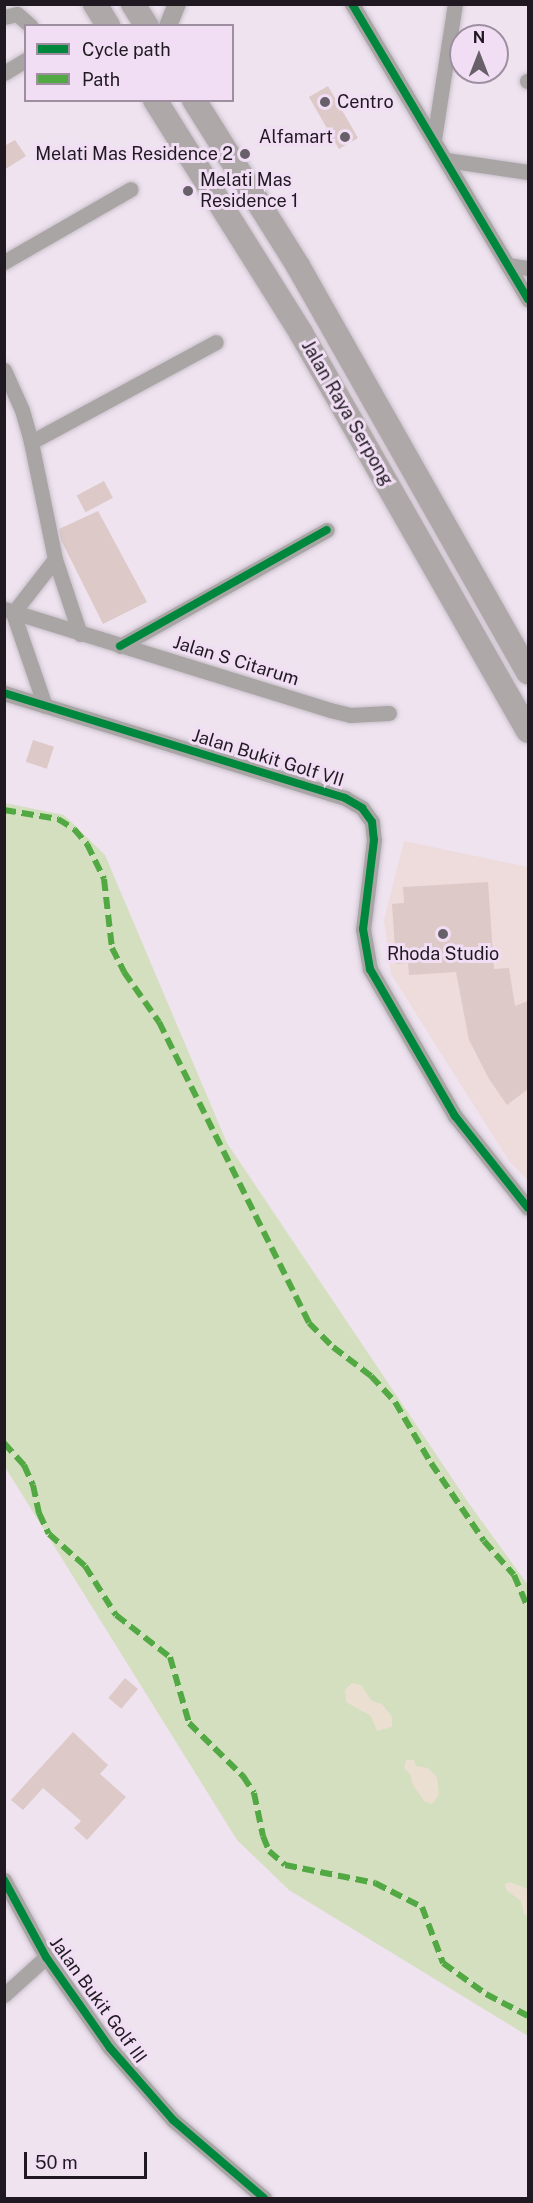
<!DOCTYPE html>
<html>
<head>
<meta charset="utf-8">
<style>
	body { margin:0 }
	#map { position:relative; width:533px; height:2203px; overflow:hidden; background:#eee3ef; font-family:"Public Sans",sans-serif }
	div>[style] { position:absolute }
	[style*='--x'] { left:calc(var(--x)*1px); top:calc(var(--y)*1px); width:calc(var(--w)*1px); rotate:calc(var(--a)*1deg) }
	.commercial>* { inset:0; background:#eedbdc }
	.green>* { inset:0; background:#d4dfbf }
	.sand>* { inset:0; background:#eadfd0 }
	.building>* { inset:0; background:#ddc9c7; transform-origin:0 0 }
	.roads { filter:drop-shadow(0 0 2px #c8bfc9) drop-shadow(0 0 2px #c8bfc9) }
	.minor>* { height:15px; margin:-7.5px; padding:0 7.5px; transform-origin:7.5px; border-radius:7.5px; background:#a9a5a5 }
	.tertiary>* { height:18px; margin:-9px; padding:0 9px; transform-origin:9px; border-radius:9px; background:#a9a5a5 }
	.primary>* { height:24px; margin:-12px; padding:0 12px; transform-origin:12px; border-radius:12px; background:#aea8a9 }
	.quiet>* { height:6px; margin-top:-3px; transform-origin:0; background:repeating-linear-gradient(90deg,#52a943 0 12px,transparent 0 18px) }
	.cycleway>* { height:8px; margin:-4px; padding:0 4px; transform-origin:4px; border-radius:4px; background:#00873e }
	.dots>* { width:16px; height:16px; translate:-50% -50%; box-sizing:border-box; border:3px solid #f1def4; border-radius:50% }
	span { translate:-50% -50%; white-space:nowrap; text-align:center; line-height:1.15; -webkit-text-stroke:6px #f1def4; paint-order:stroke }
	.poi-label { font-size:18px; color:#201921 }
	.left { translate:0 -50%; text-align:left }
	.right { translate:-100% -50%; text-align:right }
	.street-label { font-size:18px; color:#201921 }
	.frame { position:absolute; inset:0; border:6px solid #201921; pointer-events:none }
	.legend { position:absolute; left:24px; top:24px; width:210px; height:78px; box-sizing:border-box; background:#f1def4; border:2px solid #9d8fa0; margin:0; padding:8px 10px; list-style:none; font-size:18px; color:#201921 }
	.legend li { display:flex; align-items:center; gap:12px; height:30px }
	.legend b { width:30px; border:2px solid #9d8fa0 }
	.north { position:absolute; left:449px; top:24px; width:60px; height:60px; box-sizing:border-box; background:#f1def4; border:2px solid #9d8fa0; border-radius:50%; rotate:0deg; font-size:16px; font-weight:700; line-height:24px; text-align:center; color:#201921 }
	.north::after { content:''; display:block; margin:auto; width:21px; height:27px; background:#686069; clip-path:polygon(50% 0,100% 100%,50% 72%,0 100%) }
	.scale { position:absolute; left:24px; top:2152px; width:123px; height:27px; box-sizing:border-box; border:3px solid #201921; border-top:0; padding-left:8px; font-size:18px; line-height:21px; white-space:nowrap; color:#201921; -webkit-text-stroke:4px #f1def4; paint-order:stroke }
</style>
</head>
<body>
<div id="map">
	<div class="commercial">
		<div style="clip-path:polygon(404px 841px,528px 867px,528px 1181px,509px 1161px,391px 974px,384px 920px)"></div>
	</div>
	<div class="green">
		<div style="clip-path:polygon(5px 803px,64px 815px,105px 855px,227px 1143px,470px 1505px,528px 1585px,528px 2036px,289px 1890px,237px 1840px,5px 1467px)"></div>
	</div>
	<div class="sand">
		<div style="clip-path:polygon(352px 1683px,361px 1685px,372px 1701px,382px 1704px,392px 1717px,392px 1727px,377px 1731px,371px 1716px,346px 1702px,345px 1690px)"></div>
		<div style="clip-path:polygon(406px 1760px,414px 1760px,416px 1766px,428px 1768px,437px 1777px,439px 1795px,432px 1804px,424px 1801px,413px 1785px,410px 1774px,404px 1768px)"></div>
		<div style="clip-path:polygon(510px 1882px,528px 1889px,528px 1917px,524px 1914px,521px 1901px,506px 1890px,505px 1884px)"></div>
	</div>
	<div class="building">
		<div style="left:328px;top:86px;width:60px;height:22px;rotate:60deg"></div>
		<div style="clip-path:polygon(15px 140px,26px 156px,4px 170px,4px 146px)"></div>
		<div style="left:104px;top:481px;width:19px;height:31px;rotate:62deg"></div>
		<div style="clip-path:polygon(98px 511px,147px 602px,103px 624px,61px 540px,59px 529px)"></div>
		<div style="left:33px;top:740px;width:22px;height:23px;rotate:18deg"></div>
		<div style="clip-path:polygon(488px 882px,494px 969px,509px 968px,515px 1006px,528px 1001px,528px 1089px,507px 1105px,489px 1079px,469px 1040px,456px 972px,409px 975px,408px 963px,396px 964px,392px 904px,404px 903px,403px 887px)"></div>
		<div style="left:125px;top:1678px;width:17px;height:26px;rotate:40deg"></div>
		<div style="clip-path:polygon(73px 1732px,108px 1765px,100px 1774px,126px 1797px,87px 1840px,74px 1828px,81px 1821px,43px 1788px,23px 1810px,11px 1800px)"></div>
	</div>
	<div class="roads">
		<div class="minor">
			<div style="--x:352;--y:4;--w:344;--a:59.2"></div>
			<div style="--x:4;--y:17;--w:13;--a:-13"></div>
			<div style="--x:17;--y:14;--w:18;--a:41"></div>
			<div style="--x:4;--y:73;--w:26;--a:-31"></div>
			<div style="--x:527;--y:81;--w:1;--a:0"></div>
			<div style="--x:434;--y:139;--w:137;--a:-81.2"></div>
			<div style="--x:446;--y:160;--w:83;--a:8.3"></div>
			<div style="--x:4;--y:262;--w:146;--a:-29.9"></div>
			<div style="--x:508;--y:265;--w:20;--a:9"></div>
			<div style="--x:4;--y:370;--w:44;--a:65.8"></div>
			<div style="--x:22;--y:410;--w:33;--a:74"></div>
			<div style="--x:31;--y:442;--w:119;--a:78.4"></div>
			<div style="--x:31;--y:442;--w:210;--a:-28.4"></div>
			<div style="--x:4;--y:609;--w:341;--a:17.2"></div>
			<div style="--x:330;--y:710;--w:21;--a:14"></div>
			<div style="--x:350;--y:715;--w:39;--a:-3"></div>
			<div style="--x:120;--y:646;--w:237;--a:-29.3"></div>
			<div style="--x:4;--y:693;--w:357;--a:17.1"></div>
			<div style="--x:345;--y:798;--w:20;--a:30"></div>
			<div style="--x:362;--y:808;--w:17;--a:54"></div>
			<div style="--x:372;--y:822;--w:18;--a:84"></div>
			<div style="--x:374;--y:840;--w:90;--a:97"></div>
			<div style="--x:363;--y:929;--w:41;--a:80.1"></div>
			<div style="--x:370;--y:969;--w:170;--a:60"></div>
			<div style="--x:455;--y:1116;--w:117;--a:51.6"></div>
			<div style="--x:45;--y:706;--w:98;--a:-109"></div>
			<div style="--x:13;--y:613;--w:68;--a:-52.1"></div>
			<div style="--x:55;--y:559;--w:79;--a:71.6"></div>
			<div style="--x:4;--y:1880;--w:88;--a:61.4"></div>
			<div style="--x:46;--y:1957;--w:111;--a:54.9"></div>
			<div style="--x:110;--y:2048;--w:96;--a:48.8"></div>
			<div style="--x:173;--y:2120;--w:120;--a:40.6"></div>
			<div style="--x:4;--y:1995;--w:57;--a:-42.1"></div>
		</div>
		<div class="tertiary">
			<div style="--x:168;--y:26;--w:24;--a:-68"></div>
		</div>
		<div class="primary">
			<div style="--x:95;--y:4;--w:26;--a:59"></div>
			<div style="--x:133;--y:4;--w:26;--a:58"></div>
			<div style="--x:155;--y:100;--w:275;--a:57.9"></div>
			<div style="--x:301;--y:333;--w:458;--a:60.3"></div>
			<div style="--x:194;--y:100;--w:196;--a:57.9"></div>
			<div style="--x:298;--y:266;--w:467;--a:60.5"></div>
		</div>
	</div>
	<div class="quiet">
		<div style="--x:4;--y:810;--w:55;--a:9.5"></div>
		<div style="--x:58;--y:819;--w:19;--a:32"></div>
		<div style="--x:74;--y:829;--w:20;--a:49"></div>
		<div style="--x:87;--y:844;--w:39;--a:64"></div>
		<div style="--x:104;--y:879;--w:69;--a:83.4"></div>
		<div style="--x:112;--y:948;--w:27;--a:63"></div>
		<div style="--x:124;--y:972;--w:61;--a:55"></div>
		<div style="--x:159;--y:1022;--w:336;--a:63.5"></div>
		<div style="--x:309;--y:1323;--w:34;--a:45"></div>
		<div style="--x:333;--y:1347;--w:48;--a:37.3"></div>
		<div style="--x:371;--y:1376;--w:35;--a:47"></div>
		<div style="--x:395;--y:1402;--w:71;--a:59.5"></div>
		<div style="--x:431;--y:1463;--w:94;--a:55.8"></div>
		<div style="--x:484;--y:1541;--w:45;--a:48.6"></div>
		<div style="--x:514;--y:1575;--w:36;--a:67"></div>
		<div style="--x:4;--y:1443;--w:30;--a:48"></div>
		<div style="--x:24;--y:1465;--w:22;--a:66"></div>
		<div style="--x:33;--y:1485;--w:29;--a:78"></div>
		<div style="--x:39;--y:1513;--w:23;--a:65"></div>
		<div style="--x:49;--y:1534;--w:48;--a:41.6"></div>
		<div style="--x:85;--y:1566;--w:58;--a:57.7"></div>
		<div style="--x:116;--y:1615;--w:68;--a:37.9"></div>
		<div style="--x:170;--y:1657;--w:69;--a:73.9"></div>
		<div style="--x:189;--y:1723;--w:76;--a:44.5"></div>
		<div style="--x:243;--y:1776;--w:20;--a:57"></div>
		<div style="--x:254;--y:1793;--w:44;--a:78.2"></div>
		<div style="--x:263;--y:1836;--w:16;--a:68"></div>
		<div style="--x:269;--y:1851;--w:21;--a:41"></div>
		<div style="--x:285;--y:1865;--w:92;--a:11.3"></div>
		<div style="--x:375;--y:1883;--w:53;--a:27.1"></div>
		<div style="--x:422;--y:1907;--w:60;--a:69.4"></div>
		<div style="--x:443;--y:1963;--w:53;--a:35.8"></div>
		<div style="--x:486;--y:1994;--w:47;--a:27.6"></div>
	</div>
	<div class="cycleway">
		<div style="--x:352;--y:4;--w:344;--a:59.2"></div>
		<div style="--x:120;--y:646;--w:237;--a:-29.3"></div>
		<div style="--x:4;--y:693;--w:357;--a:17.1"></div>
		<div style="--x:345;--y:798;--w:20;--a:30"></div>
		<div style="--x:362;--y:808;--w:17;--a:54"></div>
		<div style="--x:372;--y:822;--w:18;--a:84"></div>
		<div style="--x:374;--y:840;--w:90;--a:97"></div>
		<div style="--x:363;--y:929;--w:41;--a:80.1"></div>
		<div style="--x:370;--y:969;--w:170;--a:60"></div>
		<div style="--x:455;--y:1116;--w:117;--a:51.6"></div>
		<div style="--x:4;--y:1880;--w:88;--a:61.4"></div>
		<div style="--x:46;--y:1957;--w:111;--a:54.9"></div>
		<div style="--x:110;--y:2048;--w:96;--a:48.8"></div>
		<div style="--x:173;--y:2120;--w:120;--a:40.6"></div>
	</div>
	<div class="dots">
		<div style="left:325px;top:102px;background:#686069"></div>
		<div style="left:345px;top:137px;background:#686069"></div>
		<div style="left:245px;top:154px;background:#686069"></div>
		<div style="left:188px;top:191px;background:#686069"></div>
		<div style="left:443px;top:934px;background:#686069"></div>
	</div>
	<div class="poi-label">
		<span class="left" style="left:337px;top:102px">Centro</span>
		<span class="right" style="left:333px;top:137px">Alfamart</span>
		<span class="right" style="left:233px;top:154px">Melati Mas Residence 2</span>
		<span class="left" style="left:200px;top:191px">Melati Mas<br>Residence 1</span>
		<span style="left:443px;top:954px">Rhoda Studio</span>
	</div>
	<div class="street-label">
		<span style="left:347px;top:413px;rotate:60deg">Jalan Raya Serpong</span>
		<span style="left:236px;top:661px;rotate:17deg">Jalan S Citarum</span>
		<span style="left:268px;top:758px;rotate:17deg">Jalan Bukit Golf VII</span>
		<span style="left:98px;top:2000px;rotate:54deg">Jalan Bukit Golf III</span>
	</div>
	<div class="frame"></div>
	<ul class="legend">
	<li><b style="height:8px;background:#00873e"></b>Cycle path</li>
	<li><b style="height:8px;background:#52a943"></b>Path</li>
	</ul>
	<div class="north">N</div>
	<div class="scale">50 m</div>
</div>
</body>
</html>
